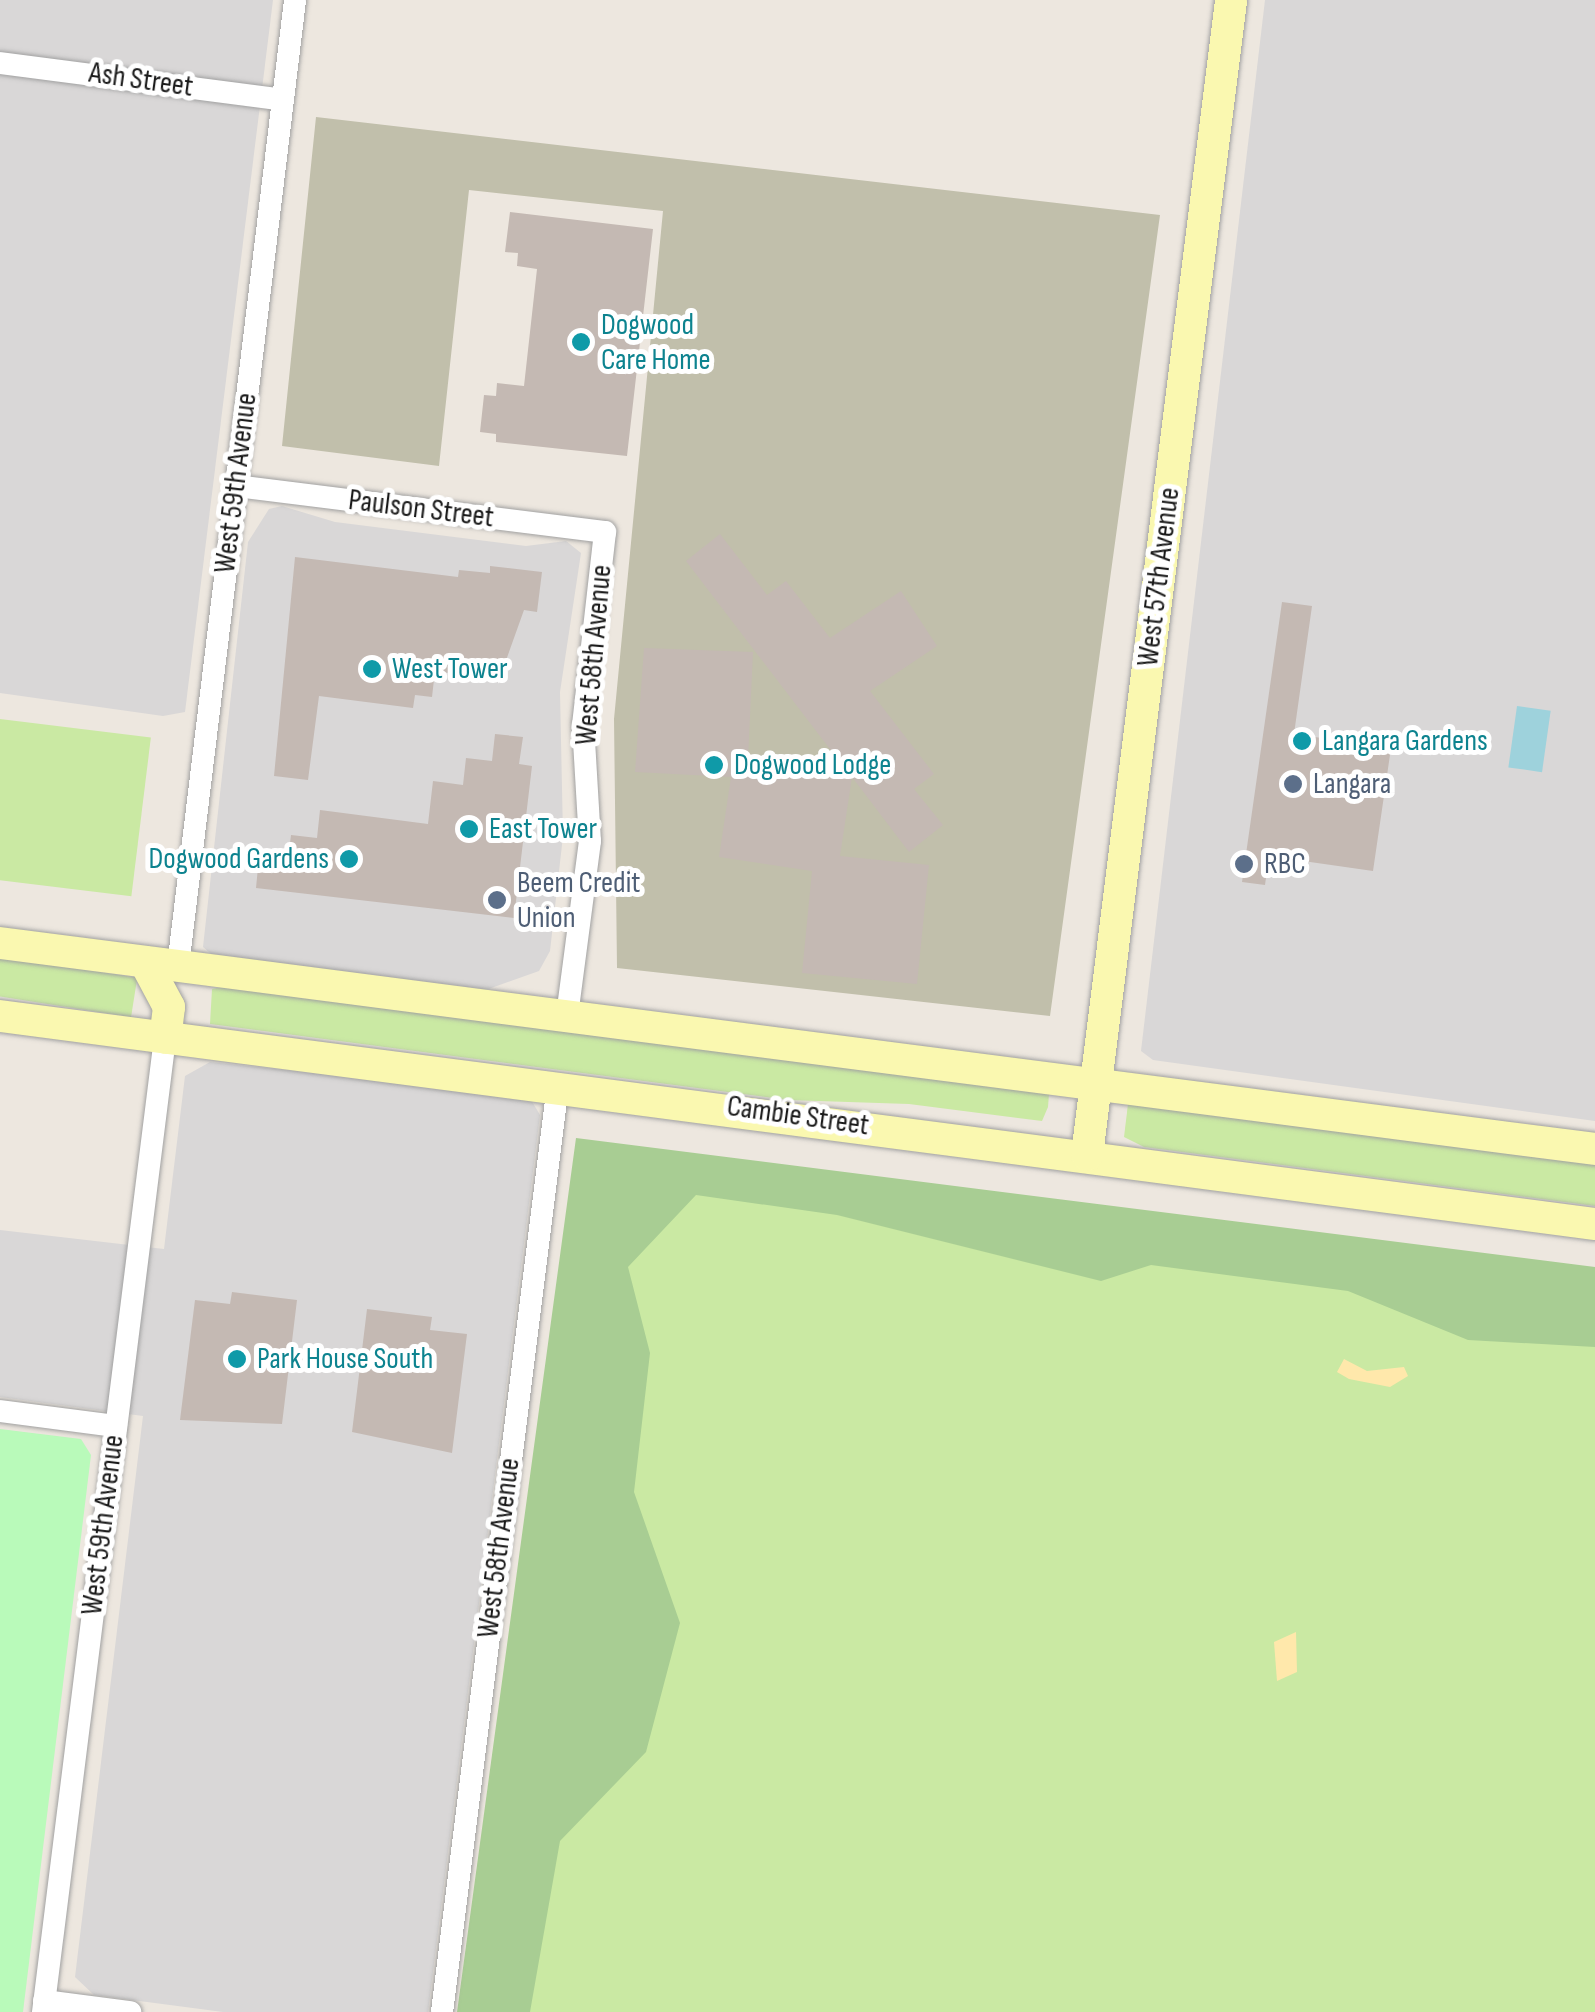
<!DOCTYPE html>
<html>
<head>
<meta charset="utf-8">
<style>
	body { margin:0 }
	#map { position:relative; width:1595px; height:2012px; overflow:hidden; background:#ede7df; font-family:"Sofia Sans Condensed",sans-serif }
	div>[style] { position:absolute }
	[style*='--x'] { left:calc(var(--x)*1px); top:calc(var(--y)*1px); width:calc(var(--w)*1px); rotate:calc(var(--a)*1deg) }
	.residential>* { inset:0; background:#d9d7d7 }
	.construction>* { inset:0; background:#c1bfab }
	.grass>* { inset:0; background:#cae9a3; transform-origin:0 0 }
	.forest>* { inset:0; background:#a8cd93 }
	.sand>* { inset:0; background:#ffe8ab }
	.park>* { inset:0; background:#b9faba }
	.water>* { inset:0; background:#9ed2dc; transform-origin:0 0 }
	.building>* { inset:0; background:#c4b9b3 }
	.roads { filter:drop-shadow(0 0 2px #a1a1a1) drop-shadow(0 0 2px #a1a1a1) }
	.street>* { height:22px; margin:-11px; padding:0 11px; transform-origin:11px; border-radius:11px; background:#fff }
	.secondary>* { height:32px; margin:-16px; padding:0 16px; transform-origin:16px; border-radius:16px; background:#faf8b0 }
	.dots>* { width:28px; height:28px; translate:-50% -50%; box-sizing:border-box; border:5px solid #fff; border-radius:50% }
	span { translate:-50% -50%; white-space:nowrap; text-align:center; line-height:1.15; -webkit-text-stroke:10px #fff; paint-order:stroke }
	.street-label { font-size:30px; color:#1a1a1a }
	.culture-label { font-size:30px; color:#0d838f }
	.left { translate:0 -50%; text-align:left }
	.right { translate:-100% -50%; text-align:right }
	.service-label { font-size:30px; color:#4e5e75 }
</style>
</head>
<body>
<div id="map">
	<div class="residential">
		<div style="clip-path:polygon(0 0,273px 0,185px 712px,163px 716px,0 693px)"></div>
		<div style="clip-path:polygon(1265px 0,1595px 0,1595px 1121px,1153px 1060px,1141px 1051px)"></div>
		<div style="clip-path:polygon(282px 506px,335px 522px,526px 546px,566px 541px,581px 553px,560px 692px,563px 836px,550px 951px,539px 971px,480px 992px,216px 958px,203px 947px,248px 542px,269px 509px)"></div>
		<div style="clip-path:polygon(210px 1062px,508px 1094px,530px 1098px,540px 1115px,428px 2012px,223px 2012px,94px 1995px,75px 1977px,143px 1416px,0 1397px,0 1230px,164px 1249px,185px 1076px)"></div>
	</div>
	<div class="construction">
		<div style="clip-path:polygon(316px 117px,1160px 215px,1050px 1016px,617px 968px,614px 719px,663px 211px,469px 190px,439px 466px,282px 446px)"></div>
	</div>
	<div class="grass">
		<div style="left:0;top:719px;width:152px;height:160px;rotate:7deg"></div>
		<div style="left:0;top:956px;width:139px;height:40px;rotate:9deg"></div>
		<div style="clip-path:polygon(222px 987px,1049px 1094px,1048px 1107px,1042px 1121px,909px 1104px,788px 1100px,210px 1024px,212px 989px)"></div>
		<div style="clip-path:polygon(1128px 1104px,1595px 1165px,1595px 1206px,1144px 1147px,1124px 1137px)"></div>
		<div style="clip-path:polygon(590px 1173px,1595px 1313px,1595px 2012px,495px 2012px)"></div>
	</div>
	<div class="forest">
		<div style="clip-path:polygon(576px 1138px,1595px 1267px,1595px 1347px,1468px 1340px,1348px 1291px,1151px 1265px,1101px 1281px,837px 1215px,696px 1195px,628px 1267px,650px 1353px,634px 1492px,680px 1623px,646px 1752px,560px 1841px,530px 2012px,457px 2012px)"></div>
	</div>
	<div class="sand">
		<div style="clip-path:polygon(1344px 1359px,1367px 1371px,1404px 1367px,1408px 1376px,1390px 1387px,1349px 1379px,1337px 1372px)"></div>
		<div style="clip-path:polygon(1296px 1632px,1297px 1672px,1277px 1681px,1274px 1642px)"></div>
	</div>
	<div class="park">
		<div style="clip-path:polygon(0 1429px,81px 1439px,91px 1455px,23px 2012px,0 2012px)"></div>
	</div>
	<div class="water">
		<div style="left:1517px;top:706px;width:34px;height:62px;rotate:8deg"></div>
	</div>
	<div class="building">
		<div style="clip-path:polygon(510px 212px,653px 229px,627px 456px,496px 442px,496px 434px,480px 432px,484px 395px,496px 396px,497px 383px,524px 386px,537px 269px,517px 266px,518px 253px,505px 252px)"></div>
		<div style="clip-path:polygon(720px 534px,767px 595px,786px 581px,830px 638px,901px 591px,937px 646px,870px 691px,934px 774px,914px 789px,943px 825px,909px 852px,852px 777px,840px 856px,929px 865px,917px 984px,802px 973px,812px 871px,719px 857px,731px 777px,635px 772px,644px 648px,753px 652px,748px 759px,849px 774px,686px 561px)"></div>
		<div style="clip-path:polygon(295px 557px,458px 577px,459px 570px,490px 573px,490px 566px,542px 572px,537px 612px,524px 610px,504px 666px,464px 661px,462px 675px,435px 671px,432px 697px,415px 695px,413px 708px,319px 696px,308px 780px,274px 776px)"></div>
		<div style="clip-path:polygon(1282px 602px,1312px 606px,1294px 734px,1391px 748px,1373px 871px,1269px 856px,1265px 885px,1242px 882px)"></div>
		<div style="clip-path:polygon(495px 734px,523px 737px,519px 764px,532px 766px,514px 918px,256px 888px,259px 857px,288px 860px,291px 835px,317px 838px,320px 810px,428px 824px,433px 781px,463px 785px,466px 758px,492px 761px)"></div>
		<div style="clip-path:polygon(232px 1292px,297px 1300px,282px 1424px,180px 1420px,195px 1300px,230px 1304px)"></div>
		<div style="clip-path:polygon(367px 1309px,432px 1317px,430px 1330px,467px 1334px,452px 1453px,352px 1432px)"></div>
	</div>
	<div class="roads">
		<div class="street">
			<div style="--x:0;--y:63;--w:285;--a:7.4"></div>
			<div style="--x:236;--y:486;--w:372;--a:7.1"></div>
			<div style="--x:605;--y:532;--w:193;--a:96.5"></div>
			<div style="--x:583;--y:724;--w:117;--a:86.6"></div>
			<div style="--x:590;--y:841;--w:177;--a:97.5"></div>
			<div style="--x:178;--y:966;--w:973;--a:-83.09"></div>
			<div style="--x:0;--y:1411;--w:117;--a:7.4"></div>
			<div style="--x:44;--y:2001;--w:87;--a:7.3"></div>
			<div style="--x:43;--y:2012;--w:982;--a:-82.86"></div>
			<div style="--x:442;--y:2012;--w:934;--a:-82.87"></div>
		</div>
		<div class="secondary">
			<div style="--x:0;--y:943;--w:1608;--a:7.36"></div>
			<div style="--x:145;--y:962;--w:51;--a:61.9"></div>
			<div style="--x:169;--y:1007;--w:31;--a:97"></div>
			<div style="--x:0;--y:1016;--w:1609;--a:7.43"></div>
			<div style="--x:1087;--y:1155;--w:1164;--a:-82.89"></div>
		</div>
	</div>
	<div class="dots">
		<div style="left:581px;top:342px;background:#0f9aa8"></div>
		<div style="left:372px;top:669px;background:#0f9aa8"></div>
		<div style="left:1302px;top:741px;background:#0f9aa8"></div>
		<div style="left:714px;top:765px;background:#0f9aa8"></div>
		<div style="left:1293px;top:784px;background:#5c6f8a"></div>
		<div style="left:469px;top:829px;background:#0f9aa8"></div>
		<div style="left:349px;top:859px;background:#0f9aa8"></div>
		<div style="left:1244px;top:864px;background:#5c6f8a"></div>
		<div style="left:497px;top:900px;background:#5c6f8a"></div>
		<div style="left:237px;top:1359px;background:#0f9aa8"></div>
	</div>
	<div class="street-label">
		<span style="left:141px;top:80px;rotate:8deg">Ash Street</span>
		<span style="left:236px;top:483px;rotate:-83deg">West 59th Avenue</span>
		<span style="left:421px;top:509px;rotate:7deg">Paulson Street</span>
		<span style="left:1159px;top:577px;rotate:-83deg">West 57th Avenue</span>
		<span style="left:594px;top:655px;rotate:-85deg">West 58th Avenue</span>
		<span style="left:798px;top:1116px;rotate:8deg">Cambie Street</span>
		<span style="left:103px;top:1525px;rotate:-83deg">West 59th Avenue</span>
		<span style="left:499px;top:1548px;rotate:-83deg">West 58th Avenue</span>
	</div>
	<div class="culture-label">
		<span class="left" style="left:601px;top:342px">Dogwood<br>Care Home</span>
		<span class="left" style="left:392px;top:669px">West Tower</span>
		<span class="left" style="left:1322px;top:741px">Langara Gardens</span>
		<span class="left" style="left:734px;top:765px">Dogwood Lodge</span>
		<span class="left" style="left:489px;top:829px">East Tower</span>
		<span class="right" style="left:329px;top:859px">Dogwood Gardens</span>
		<span class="left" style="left:257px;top:1359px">Park House South</span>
	</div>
	<div class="service-label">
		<span class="left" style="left:1313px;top:784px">Langara</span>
		<span class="left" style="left:1264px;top:864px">RBC</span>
		<span class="left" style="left:517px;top:900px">Beem Credit<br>Union</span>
	</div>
</div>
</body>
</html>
